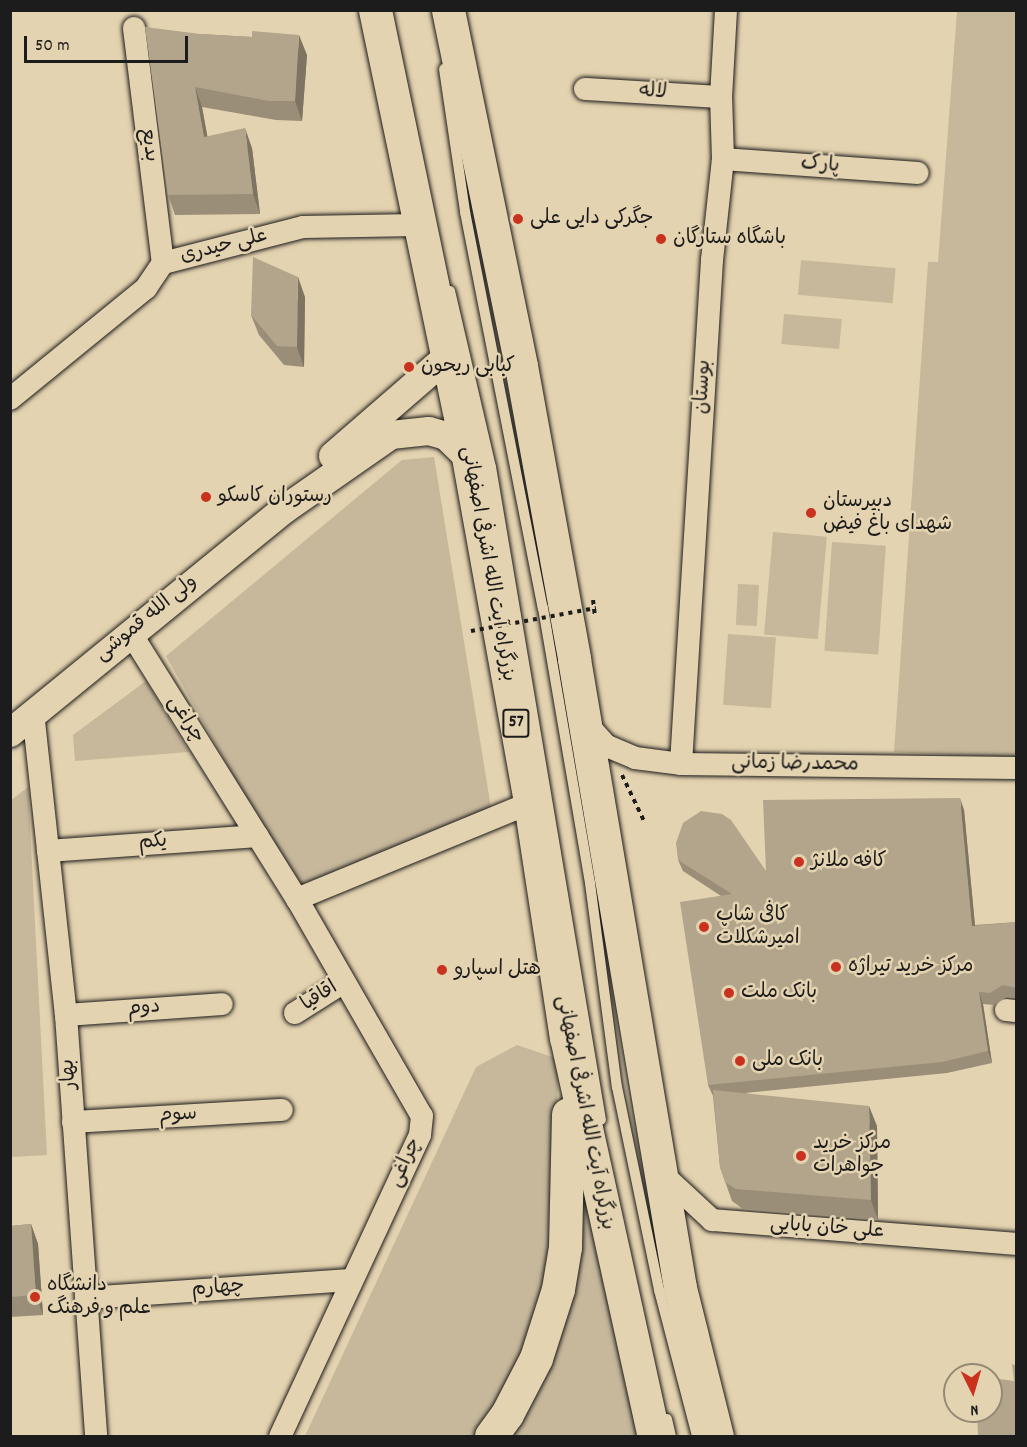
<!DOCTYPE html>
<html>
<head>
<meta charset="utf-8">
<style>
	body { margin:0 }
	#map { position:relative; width:1027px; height:1447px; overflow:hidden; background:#e4d3b0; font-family:Dekko,"Playpen Sans Arabic",sans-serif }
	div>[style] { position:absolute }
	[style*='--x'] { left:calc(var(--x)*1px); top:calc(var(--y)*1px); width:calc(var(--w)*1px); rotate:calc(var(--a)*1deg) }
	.green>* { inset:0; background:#c7b89b; transform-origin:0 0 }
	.path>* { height:4px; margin-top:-2px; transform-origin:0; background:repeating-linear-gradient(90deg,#1c1c1c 0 4.5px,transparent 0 9px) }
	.roads { filter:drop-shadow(0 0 2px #1c1c1c) drop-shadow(0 0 2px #1c1c1c) }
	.service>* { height:10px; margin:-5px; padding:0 5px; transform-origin:5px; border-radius:5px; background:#e4d3b0 }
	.minor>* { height:22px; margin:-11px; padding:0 11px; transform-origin:11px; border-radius:11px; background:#e4d3b0 }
	.tertiary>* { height:28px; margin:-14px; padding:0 14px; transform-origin:14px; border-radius:14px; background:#e4d3b0 }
	.trunk>* { height:33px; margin:-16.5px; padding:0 16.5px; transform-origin:16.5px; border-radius:16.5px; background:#e4d3b0 }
	.path-bridge>* { height:4px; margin-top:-2px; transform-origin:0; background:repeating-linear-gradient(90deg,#1c1c1c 0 4.5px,transparent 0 9px) }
	.wall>* { inset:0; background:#9a8e78 }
	.shaded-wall>* { inset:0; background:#7d7461 }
	.building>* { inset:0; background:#b3a58b }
	.dots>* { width:16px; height:16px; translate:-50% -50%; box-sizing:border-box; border:3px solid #e4d3b0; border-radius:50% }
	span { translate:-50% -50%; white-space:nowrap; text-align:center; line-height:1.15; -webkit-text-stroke:5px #e4d3b0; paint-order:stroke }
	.shield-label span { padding:2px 4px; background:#e4d3b0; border:2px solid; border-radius:4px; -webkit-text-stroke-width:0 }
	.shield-label { font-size:18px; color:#1c1c1c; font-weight:700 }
	.street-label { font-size:20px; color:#1c1c1c }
	.poi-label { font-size:20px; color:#1c1c1c }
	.left { translate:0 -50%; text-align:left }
	.frame { position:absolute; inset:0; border:12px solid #1c1c1c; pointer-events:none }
	.north { position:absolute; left:943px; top:1363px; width:60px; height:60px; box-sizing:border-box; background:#e4d3b0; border:2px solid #948a75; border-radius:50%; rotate:175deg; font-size:16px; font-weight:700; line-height:24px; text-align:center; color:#1c1c1c }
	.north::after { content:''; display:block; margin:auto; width:21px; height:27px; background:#c8321e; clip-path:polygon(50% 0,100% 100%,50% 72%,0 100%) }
	.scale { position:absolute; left:24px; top:36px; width:164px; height:27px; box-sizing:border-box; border:3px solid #1c1c1c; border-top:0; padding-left:8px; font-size:18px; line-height:21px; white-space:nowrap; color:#1c1c1c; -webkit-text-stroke:4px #e4d3b0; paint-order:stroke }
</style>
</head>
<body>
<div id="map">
	<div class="green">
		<div style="clip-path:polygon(957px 11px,1016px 11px,1016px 758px,894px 752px,928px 262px,938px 262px)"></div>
		<div style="left:801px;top:260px;width:95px;height:35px;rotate:5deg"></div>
		<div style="left:784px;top:314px;width:58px;height:30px;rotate:5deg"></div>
		<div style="clip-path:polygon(434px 457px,491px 808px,296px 887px,166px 656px,402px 460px)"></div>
		<div style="left:773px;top:532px;width:54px;height:103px;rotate:5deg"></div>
		<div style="left:832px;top:542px;width:54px;height:109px;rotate:4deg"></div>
		<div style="left:738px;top:584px;width:21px;height:41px;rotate:3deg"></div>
		<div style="left:728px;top:634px;width:48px;height:71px;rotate:4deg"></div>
		<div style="clip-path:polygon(146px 681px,189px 752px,75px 761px,73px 735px)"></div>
		<div style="clip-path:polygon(28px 787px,47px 1155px,11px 1157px,10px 801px)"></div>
		<div style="clip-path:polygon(517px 1045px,558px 1059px,555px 1267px,536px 1328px,479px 1436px,305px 1436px,476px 1067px)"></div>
		<div style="clip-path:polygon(577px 1149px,643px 1436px,505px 1436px)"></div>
	</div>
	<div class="path">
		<div style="--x:593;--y:600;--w:16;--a:83"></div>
		<div style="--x:622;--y:775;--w:51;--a:64.4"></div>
	</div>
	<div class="roads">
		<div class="service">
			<div style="--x:444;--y:69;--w:145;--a:81.6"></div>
			<div style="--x:465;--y:212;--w:404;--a:78.9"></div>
			<div style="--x:543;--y:608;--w:279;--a:80.3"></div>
			<div style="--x:590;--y:883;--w:206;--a:82.5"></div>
			<div style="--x:617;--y:1087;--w:207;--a:78.3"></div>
			<div style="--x:659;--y:1290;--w:151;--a:75.4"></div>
			<div style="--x:450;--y:291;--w:181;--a:76.9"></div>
			<div style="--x:491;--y:467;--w:662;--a:80.44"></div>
			<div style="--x:667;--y:1419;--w:17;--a:77"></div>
		</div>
		<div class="minor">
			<div style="--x:134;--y:28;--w:237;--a:83"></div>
			<div style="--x:585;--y:89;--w:136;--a:3.4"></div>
			<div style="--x:723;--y:159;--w:195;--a:4.1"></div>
			<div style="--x:10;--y:399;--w:176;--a:-39.2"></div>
			<div style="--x:146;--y:288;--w:30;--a:-56"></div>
			<div style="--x:163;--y:263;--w:145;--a:-14.4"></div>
			<div style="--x:303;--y:227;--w:114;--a:-1"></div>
			<div style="--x:130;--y:632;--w:315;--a:58"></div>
			<div style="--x:297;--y:899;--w:250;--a:60.1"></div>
			<div style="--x:422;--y:1116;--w:19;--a:96"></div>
			<div style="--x:420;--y:1135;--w:332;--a:114.9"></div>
			<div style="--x:33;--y:712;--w:305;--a:83.8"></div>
			<div style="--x:66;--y:1015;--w:422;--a:85.9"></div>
			<div style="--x:586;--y:723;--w:31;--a:48"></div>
			<div style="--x:607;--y:746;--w:30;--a:23"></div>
			<div style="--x:635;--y:758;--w:46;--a:7.4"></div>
			<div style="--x:681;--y:764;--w:335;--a:0.7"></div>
			<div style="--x:681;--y:764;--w:505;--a:-86.48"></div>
			<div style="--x:712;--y:260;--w:102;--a:-83.8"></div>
			<div style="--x:723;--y:159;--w:62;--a:-91.8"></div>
			<div style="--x:721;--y:97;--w:87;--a:-86.7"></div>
			<div style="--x:48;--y:851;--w:210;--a:-4.1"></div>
			<div style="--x:297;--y:899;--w:252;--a:-22.4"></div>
			<div style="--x:1006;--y:1010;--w:10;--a:6"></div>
			<div style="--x:295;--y:1013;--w:58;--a:-32.3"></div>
			<div style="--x:66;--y:1015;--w:156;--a:-4"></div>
			<div style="--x:73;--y:1122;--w:209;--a:-3.3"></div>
			<div style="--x:658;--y:1170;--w:74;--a:42.8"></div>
			<div style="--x:712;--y:1220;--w:305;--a:4.5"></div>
			<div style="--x:86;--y:1298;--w:265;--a:-3.9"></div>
		</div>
		<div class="tertiary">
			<div style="--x:333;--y:456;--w:148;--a:-40.9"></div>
			<div style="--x:10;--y:733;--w:355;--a:-39.2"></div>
			<div style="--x:285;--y:509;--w:129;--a:-34.9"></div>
			<div style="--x:391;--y:435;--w:38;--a:-6"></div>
			<div style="--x:429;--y:431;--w:18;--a:16"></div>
			<div style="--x:446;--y:436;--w:30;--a:44"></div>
		</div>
		<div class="trunk">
			<div style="--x:375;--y:10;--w:457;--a:78.2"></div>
			<div style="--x:468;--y:457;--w:352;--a:79.8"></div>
			<div style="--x:530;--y:803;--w:237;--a:81.3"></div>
			<div style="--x:566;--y:1037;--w:409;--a:77.6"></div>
			<div style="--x:448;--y:10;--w:363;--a:78.4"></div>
			<div style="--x:521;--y:366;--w:298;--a:79.7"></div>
			<div style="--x:574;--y:659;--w:638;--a:80.43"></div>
			<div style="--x:680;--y:1288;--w:153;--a:76"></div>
			<div style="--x:491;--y:1436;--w:27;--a:-54"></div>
			<div style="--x:507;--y:1414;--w:63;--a:-62.6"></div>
			<div style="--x:536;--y:1358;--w:72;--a:-72.3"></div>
			<div style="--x:558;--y:1289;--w:43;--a:-80.5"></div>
			<div style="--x:565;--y:1247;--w:133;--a:-88.7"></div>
		</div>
	</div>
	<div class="path-bridge">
		<div style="--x:471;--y:631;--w:127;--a:-10.4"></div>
	</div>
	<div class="wall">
		<div style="clip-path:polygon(200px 34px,252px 37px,307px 55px,302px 121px,276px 120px,202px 107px,207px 136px,252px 148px,260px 214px,175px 215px,168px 195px)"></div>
		<div style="clip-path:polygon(305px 297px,304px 367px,284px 365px,259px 335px,251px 315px)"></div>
		<div style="clip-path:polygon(964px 810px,975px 925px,1017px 922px,1017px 998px,1007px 997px,994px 1005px,983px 1004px,992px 1063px,947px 1073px,745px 1093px,877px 1126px,878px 1220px,743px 1209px,732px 1201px,720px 1167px,713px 1096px,708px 1085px,721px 896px,683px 871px,678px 860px,766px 871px)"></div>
		<div style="clip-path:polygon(31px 1224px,38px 1244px,43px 1315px,10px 1317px,10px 1226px)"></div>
	</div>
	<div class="shaded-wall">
		<div style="clip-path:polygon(299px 35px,307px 55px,302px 121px,295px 101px)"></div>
		<div style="clip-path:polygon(195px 87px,202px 107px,211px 156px,204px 137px)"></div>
		<div style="clip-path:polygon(245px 128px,252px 148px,260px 214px,253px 194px)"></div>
		<div style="clip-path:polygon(298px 277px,305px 297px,304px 367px,297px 347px)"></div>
		<div style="clip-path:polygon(960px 798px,964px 810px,976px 937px,972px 926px)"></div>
		<div style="clip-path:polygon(979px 992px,983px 1004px,992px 1063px,988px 1051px)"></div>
		<div style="clip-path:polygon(869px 1106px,877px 1126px,878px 1220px,871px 1200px)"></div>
		<div style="clip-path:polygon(31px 1224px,38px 1244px,43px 1315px,36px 1295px)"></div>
	</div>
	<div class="building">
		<div style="clip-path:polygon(145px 27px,200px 34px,252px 37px,252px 31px,299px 35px,295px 101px,269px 101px,195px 87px,204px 137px,245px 128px,253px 194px,168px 195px)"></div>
		<div style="clip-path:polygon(253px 257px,298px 277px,297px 347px,277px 346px,251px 315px)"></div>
		<div style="clip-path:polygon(960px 798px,972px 926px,1017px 922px,1017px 988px,1003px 985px,990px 993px,979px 992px,988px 1051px,942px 1062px,708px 1085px,680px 902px,732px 894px,678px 860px,676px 843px,683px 823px,701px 811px,722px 814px,731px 820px,766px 871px,763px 800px)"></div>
		<div style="clip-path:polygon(713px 1090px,869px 1106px,871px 1200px,736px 1189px,725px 1182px,720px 1167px)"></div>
		<div style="clip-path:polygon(31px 1224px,36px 1295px,10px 1297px,10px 1226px)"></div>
		<div style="clip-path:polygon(1012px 1364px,1017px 1366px,1017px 1437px,978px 1437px,977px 1411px,991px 1411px,991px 1378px,1014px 1381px)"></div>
	</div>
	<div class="dots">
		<div style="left:518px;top:219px;background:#c8321e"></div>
		<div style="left:661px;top:239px;background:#c8321e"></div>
		<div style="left:409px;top:367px;background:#c8321e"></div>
		<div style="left:206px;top:497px;background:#c8321e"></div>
		<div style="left:811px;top:513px;background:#c8321e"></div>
		<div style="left:799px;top:862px;background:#c8321e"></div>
		<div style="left:704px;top:927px;background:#c8321e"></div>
		<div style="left:836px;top:967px;background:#c8321e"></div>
		<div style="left:442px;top:970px;background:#c8321e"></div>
		<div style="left:729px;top:993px;background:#c8321e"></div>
		<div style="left:740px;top:1061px;background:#c8321e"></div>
		<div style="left:801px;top:1156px;background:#c8321e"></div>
		<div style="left:35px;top:1297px;background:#c8321e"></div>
	</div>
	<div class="shield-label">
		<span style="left:516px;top:723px">57</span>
	</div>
	<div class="street-label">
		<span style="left:653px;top:93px;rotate:4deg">لاله</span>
		<span style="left:148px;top:145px;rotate:83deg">بدیع</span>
		<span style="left:820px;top:166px;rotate:4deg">پارک</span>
		<span style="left:224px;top:247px;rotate:-14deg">علی حیدری</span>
		<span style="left:704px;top:387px;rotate:-87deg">بوستان</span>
		<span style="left:487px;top:564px;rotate:80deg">بزرگراه آیت الله اشرفی اصفهانی</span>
		<span style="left:147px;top:619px;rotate:-39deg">ولی الله قموشی</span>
		<span style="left:185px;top:720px;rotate:58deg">چراغی</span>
		<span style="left:795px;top:765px;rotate:1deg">محمدرضا زمانی</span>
		<span style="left:153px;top:843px;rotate:-4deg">یکم</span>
		<span style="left:320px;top:997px;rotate:-32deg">اقاقیا</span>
		<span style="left:144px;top:1009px;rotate:-4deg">دوم</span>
		<span style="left:70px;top:1074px;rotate:-94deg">بهار</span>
		<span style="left:584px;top:1113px;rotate:79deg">بزرگراه آیت الله اشرفی اصفهانی</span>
		<span style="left:178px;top:1116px;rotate:-3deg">سوم</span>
		<span style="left:406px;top:1163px;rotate:-66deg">چراغی</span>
		<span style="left:827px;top:1229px;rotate:4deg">علی خان بابایی</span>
		<span style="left:218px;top:1289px;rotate:-4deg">چهارم</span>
	</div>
	<div class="poi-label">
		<span class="left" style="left:530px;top:219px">جگرکی دایی علی</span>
		<span class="left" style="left:673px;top:239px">باشگاه ستارگان</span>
		<span class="left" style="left:421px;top:367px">کبابی ریحون</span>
		<span class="left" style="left:218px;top:497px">رستوران کاسکو</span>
		<span class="left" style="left:823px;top:514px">دبیرستان<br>شهدای باغ فیض</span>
		<span class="left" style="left:811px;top:862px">کافه ملانژ</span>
		<span class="left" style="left:716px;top:928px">کافی شاپ<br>امیرشکلات</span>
		<span class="left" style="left:848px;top:967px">مرکز خرید تیراژه</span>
		<span class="left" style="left:454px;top:970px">هتل اسپارو</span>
		<span class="left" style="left:741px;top:993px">بانک ملت</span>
		<span class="left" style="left:752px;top:1061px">بانک ملی</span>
		<span class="left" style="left:813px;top:1156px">مرکز خرید<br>جواهرات</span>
		<span class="left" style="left:47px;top:1298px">دانشگاه<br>علم و فرهنگ</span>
	</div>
	<div class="frame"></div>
	<div class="north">N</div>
	<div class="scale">50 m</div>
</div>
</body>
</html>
